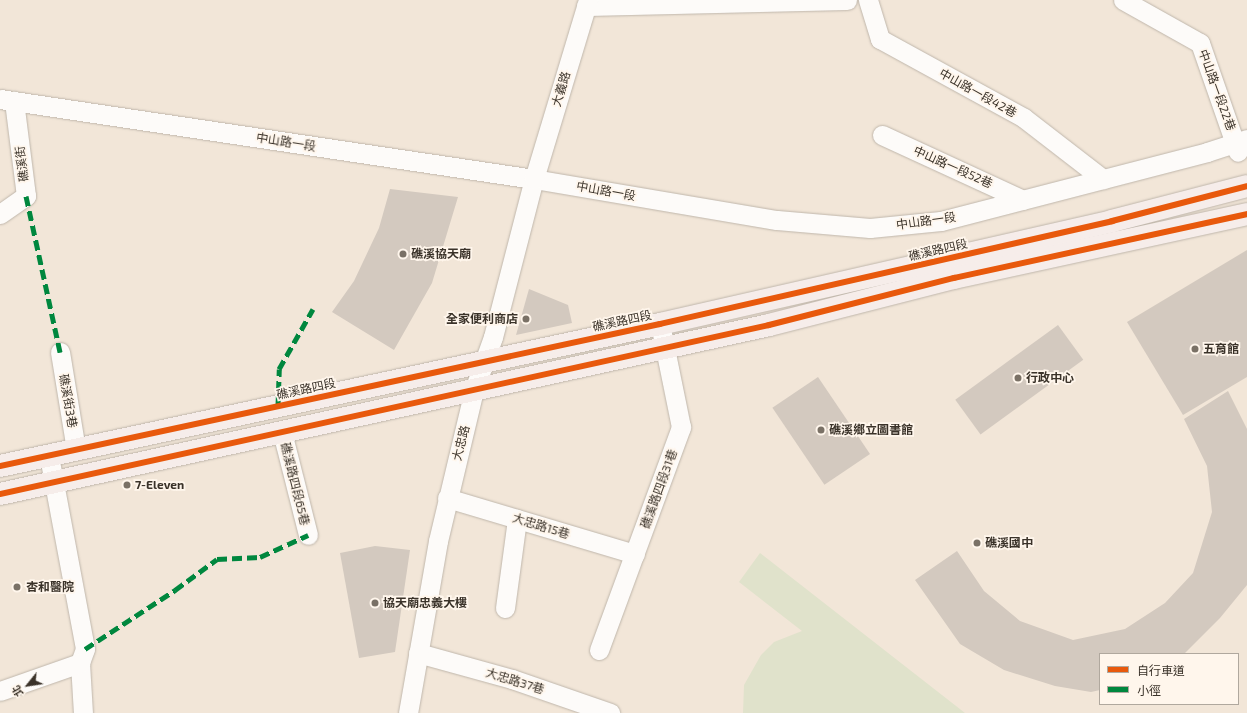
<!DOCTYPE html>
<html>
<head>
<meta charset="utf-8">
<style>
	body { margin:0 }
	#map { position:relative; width:1247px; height:713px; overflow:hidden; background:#f2e6d8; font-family:"Exo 2","Noto Sans TC",sans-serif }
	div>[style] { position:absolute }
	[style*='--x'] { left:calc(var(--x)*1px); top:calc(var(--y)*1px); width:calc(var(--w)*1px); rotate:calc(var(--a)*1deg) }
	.green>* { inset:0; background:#e0e2cb }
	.building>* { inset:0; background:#d3c9bf; transform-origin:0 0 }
	.roads { filter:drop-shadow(0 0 1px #bfb6ab) drop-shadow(0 0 1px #bfb6ab) }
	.minor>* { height:19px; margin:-9.5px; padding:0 9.5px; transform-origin:9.5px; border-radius:9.5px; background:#fdfbf9 }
	.major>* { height:22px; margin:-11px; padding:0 11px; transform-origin:11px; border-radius:11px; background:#f6edea }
	.quiet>* { height:5px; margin-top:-2.5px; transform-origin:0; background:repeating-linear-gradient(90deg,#00873e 0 10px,transparent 0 15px) }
	.cycleway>* { height:6px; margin:-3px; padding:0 3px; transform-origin:3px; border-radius:3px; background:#e8590c }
	.dots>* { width:11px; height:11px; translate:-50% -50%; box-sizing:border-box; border:2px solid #fff6ec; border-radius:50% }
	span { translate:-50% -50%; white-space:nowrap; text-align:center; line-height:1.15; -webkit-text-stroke:3.5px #fff6ec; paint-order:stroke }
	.street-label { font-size:12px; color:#3a3229 }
	.poi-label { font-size:12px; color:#3a3229; font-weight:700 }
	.left { translate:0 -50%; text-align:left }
	.right { translate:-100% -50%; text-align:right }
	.legend { position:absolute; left:1099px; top:653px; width:140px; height:52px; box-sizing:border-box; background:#fff6ec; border:1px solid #b0a89e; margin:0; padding:5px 7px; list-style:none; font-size:12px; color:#3a3229 }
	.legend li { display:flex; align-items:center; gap:8px; height:20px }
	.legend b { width:20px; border:1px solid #b0a89e }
	.north { position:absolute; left:8px; top:665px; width:40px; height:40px; -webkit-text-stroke:3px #fff6ec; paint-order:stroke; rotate:240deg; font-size:11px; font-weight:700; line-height:16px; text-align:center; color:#3a3229 }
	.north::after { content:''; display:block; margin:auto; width:14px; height:18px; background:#3a3229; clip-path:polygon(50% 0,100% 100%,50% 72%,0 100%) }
</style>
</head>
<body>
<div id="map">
	<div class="green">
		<div style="clip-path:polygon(760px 553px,965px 713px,743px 713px,744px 685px,761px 655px,774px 642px,802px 631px,739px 582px)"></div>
	</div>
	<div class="building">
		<div style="clip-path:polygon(390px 189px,458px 197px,432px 283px,394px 350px,332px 312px,354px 281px,379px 228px)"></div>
		<div style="clip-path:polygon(1247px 250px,1247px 377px,1183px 415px,1127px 322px)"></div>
		<div style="clip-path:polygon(529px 289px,568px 305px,572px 323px,516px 335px)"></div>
		<div style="left:1058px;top:325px;width:43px;height:127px;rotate:54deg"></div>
		<div style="left:818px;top:377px;width:93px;height:55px;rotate:56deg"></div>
		<div style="clip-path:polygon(1228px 391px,1247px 429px,1247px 585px,1220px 618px,1184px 654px,1100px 654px,1100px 690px,1091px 692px,1055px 686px,1004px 670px,960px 644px,915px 580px,957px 551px,984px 591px,1020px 621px,1073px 640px,1125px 629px,1165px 603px,1193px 573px,1212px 512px,1207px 466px,1184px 419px)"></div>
		<div style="clip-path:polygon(375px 546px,410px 550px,395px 652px,359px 658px,340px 553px)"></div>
	</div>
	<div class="roads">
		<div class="minor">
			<div style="--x:868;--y:0;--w:41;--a:72.9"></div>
			<div style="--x:880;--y:39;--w:164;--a:28.7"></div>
			<div style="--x:1024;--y:118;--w:100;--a:37.7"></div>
			<div style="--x:1123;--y:0;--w:88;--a:29.2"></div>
			<div style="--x:1200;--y:43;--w:115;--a:70.8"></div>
			<div style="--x:586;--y:6;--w:261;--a:-1.3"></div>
			<div style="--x:0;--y:99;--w:540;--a:8.52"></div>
			<div style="--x:534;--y:179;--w:246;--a:9.6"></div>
			<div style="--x:777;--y:220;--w:93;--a:4.9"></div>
			<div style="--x:870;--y:228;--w:71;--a:-5.6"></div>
			<div style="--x:941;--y:221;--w:275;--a:-14.5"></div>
			<div style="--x:1207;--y:152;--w:42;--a:-18"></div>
			<div style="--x:882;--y:135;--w:155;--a:24.7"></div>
			<div style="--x:0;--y:214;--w:32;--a:-35"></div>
			<div style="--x:26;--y:196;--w:96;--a:-97.2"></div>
			<div style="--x:60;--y:352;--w:99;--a:80.7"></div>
			<div style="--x:282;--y:432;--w:106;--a:75.8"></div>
			<div style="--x:49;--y:456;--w:196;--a:79.4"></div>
			<div style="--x:85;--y:649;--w:15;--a:110"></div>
			<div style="--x:80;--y:663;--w:50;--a:86.6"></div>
			<div style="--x:447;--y:498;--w:196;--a:16.6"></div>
			<div style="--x:505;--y:608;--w:90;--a:-82.3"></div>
			<div style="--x:599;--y:650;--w:238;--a:-69.8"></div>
			<div style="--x:681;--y:427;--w:105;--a:-101.5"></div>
			<div style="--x:418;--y:653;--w:98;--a:15.5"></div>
			<div style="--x:512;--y:679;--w:104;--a:19.1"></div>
			<div style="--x:0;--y:691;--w:85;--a:-19.3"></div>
			<div style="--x:408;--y:713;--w:175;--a:-80.1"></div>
			<div style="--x:438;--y:541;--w:155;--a:-76.6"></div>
			<div style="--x:474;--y:390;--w:56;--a:-70.3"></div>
			<div style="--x:493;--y:337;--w:163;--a:-75.5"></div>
			<div style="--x:534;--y:179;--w:187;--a:-73.2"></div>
		</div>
		<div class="major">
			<div style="--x:0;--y:466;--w:675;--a:-12.14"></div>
			<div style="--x:660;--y:324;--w:464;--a:-12.8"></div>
			<div style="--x:1112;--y:221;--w:139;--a:-14.5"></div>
			<div style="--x:0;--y:494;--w:787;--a:-12.39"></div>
			<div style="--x:769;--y:325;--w:191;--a:-14.3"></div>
			<div style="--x:954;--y:278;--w:300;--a:-12.3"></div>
		</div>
	</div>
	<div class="quiet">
		<div style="--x:26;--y:196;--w:160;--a:77.7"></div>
		<div style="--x:278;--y:406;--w:37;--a:-88"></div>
		<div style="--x:279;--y:369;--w:69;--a:-60.5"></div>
		<div style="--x:85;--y:649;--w:108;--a:-33.2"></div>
		<div style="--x:175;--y:590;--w:52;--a:-36.4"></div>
		<div style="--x:217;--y:559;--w:43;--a:-2.7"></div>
		<div style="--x:260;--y:557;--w:53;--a:-24.6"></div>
	</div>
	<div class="cycleway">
		<div style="--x:0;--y:466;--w:675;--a:-12.14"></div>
		<div style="--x:660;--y:324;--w:464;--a:-12.8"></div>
		<div style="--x:1112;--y:221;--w:139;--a:-14.5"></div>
		<div style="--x:0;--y:494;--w:787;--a:-12.39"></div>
		<div style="--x:769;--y:325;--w:191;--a:-14.3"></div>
		<div style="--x:954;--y:278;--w:300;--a:-12.3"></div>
	</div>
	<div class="dots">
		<div style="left:403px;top:254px;background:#7a7166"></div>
		<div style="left:526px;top:319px;background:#7a7166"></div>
		<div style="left:1195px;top:349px;background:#7a7166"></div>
		<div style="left:1018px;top:378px;background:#7a7166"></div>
		<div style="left:821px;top:430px;background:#7a7166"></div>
		<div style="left:127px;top:485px;background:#7a7166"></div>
		<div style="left:977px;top:543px;background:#7a7166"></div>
		<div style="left:17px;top:587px;background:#7a7166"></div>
		<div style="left:375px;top:603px;background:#7a7166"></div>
	</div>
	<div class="street-label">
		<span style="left:561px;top:89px;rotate:-73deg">大義路</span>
		<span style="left:1217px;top:90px;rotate:70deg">中山路一段22巷</span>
		<span style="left:978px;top:93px;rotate:29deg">中山路一段42巷</span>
		<span style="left:286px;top:142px;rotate:9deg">中山路一段</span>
		<span style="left:22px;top:164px;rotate:-97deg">礁溪街</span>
		<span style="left:953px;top:167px;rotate:24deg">中山路一段52巷</span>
		<span style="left:606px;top:191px;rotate:10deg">中山路一段</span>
		<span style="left:926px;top:221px;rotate:-8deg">中山路一段</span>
		<span style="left:938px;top:250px;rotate:-13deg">礁溪路四段</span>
		<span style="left:622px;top:321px;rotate:-12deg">礁溪路四段</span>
		<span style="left:306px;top:389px;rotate:-12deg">礁溪路四段</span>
		<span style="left:68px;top:401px;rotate:80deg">礁溪街3巷</span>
		<span style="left:461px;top:443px;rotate:-76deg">大忠路</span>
		<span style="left:295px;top:484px;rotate:76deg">礁溪路四段65巷</span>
		<span style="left:659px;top:489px;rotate:-70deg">礁溪路四段31巷</span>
		<span style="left:541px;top:526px;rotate:17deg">大忠路15巷</span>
		<span style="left:515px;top:681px;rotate:17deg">大忠路37巷</span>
	</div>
	<div class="poi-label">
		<span class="left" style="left:411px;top:254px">礁溪協天廟</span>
		<span class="right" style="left:518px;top:319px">全家便利商店</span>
		<span class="left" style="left:1203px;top:349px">五育館</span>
		<span class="left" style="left:1026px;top:378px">行政中心</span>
		<span class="left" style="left:829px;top:430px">礁溪鄉立圖書館</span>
		<span class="left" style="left:135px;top:485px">7-Eleven</span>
		<span class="left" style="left:985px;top:543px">礁溪國中</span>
		<span class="left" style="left:26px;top:587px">杏和醫院</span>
		<span class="left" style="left:383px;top:603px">協天廟忠義大樓</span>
	</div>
	<ul class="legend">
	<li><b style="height:5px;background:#e8590c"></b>自行車道</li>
	<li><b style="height:5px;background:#00873e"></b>小徑</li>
	</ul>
	<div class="north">北</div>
</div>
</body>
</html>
